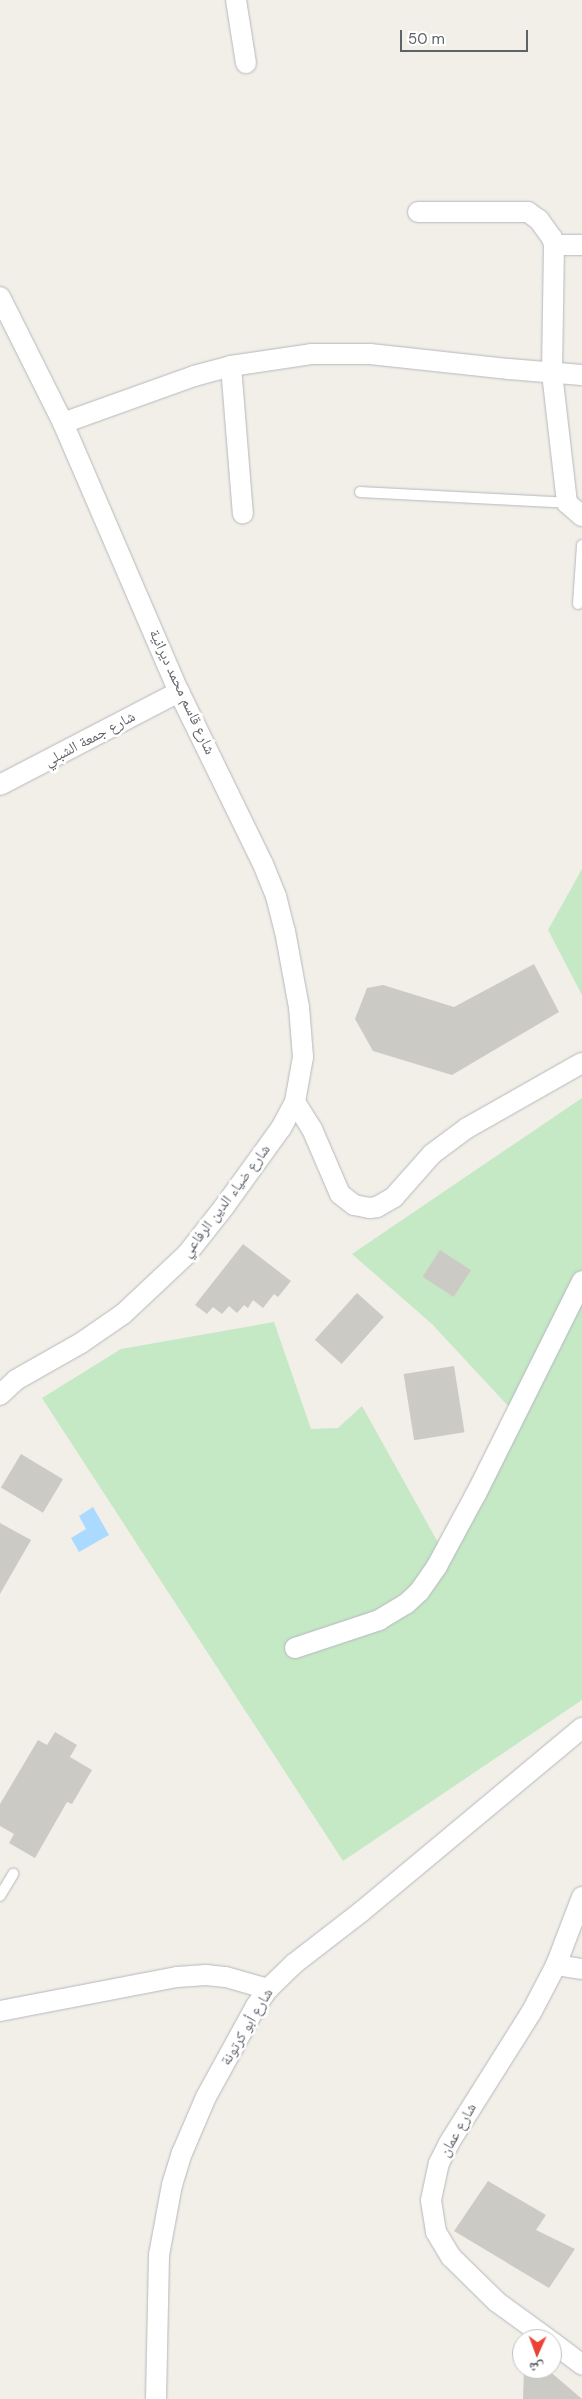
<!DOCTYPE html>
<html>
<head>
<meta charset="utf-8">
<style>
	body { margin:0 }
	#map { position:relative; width:582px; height:2399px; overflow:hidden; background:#f1efe8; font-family:"DM Sans","Noto Naskh Arabic",sans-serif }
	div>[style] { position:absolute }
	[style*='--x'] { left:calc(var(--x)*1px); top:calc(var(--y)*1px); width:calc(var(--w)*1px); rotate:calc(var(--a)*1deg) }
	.green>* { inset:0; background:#c5e8c5 }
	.water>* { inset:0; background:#aadaff }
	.building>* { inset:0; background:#cccac5; transform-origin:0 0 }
	.roads { filter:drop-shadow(0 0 1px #b5b8bc) drop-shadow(0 0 1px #b5b8bc) }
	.lane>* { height:10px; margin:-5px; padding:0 5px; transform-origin:5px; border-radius:5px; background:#fff }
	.street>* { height:20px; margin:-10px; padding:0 10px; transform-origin:10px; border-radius:10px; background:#fff }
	span { translate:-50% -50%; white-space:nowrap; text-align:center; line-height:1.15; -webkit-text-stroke:5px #fff; paint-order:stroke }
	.street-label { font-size:15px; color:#5f6368 }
	.north { position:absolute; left:512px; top:2329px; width:50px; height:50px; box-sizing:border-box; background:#fff; border:1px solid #bfc1c3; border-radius:50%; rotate:182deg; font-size:14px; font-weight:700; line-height:20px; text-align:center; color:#5f6368 }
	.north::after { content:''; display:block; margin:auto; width:18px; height:22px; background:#ea4335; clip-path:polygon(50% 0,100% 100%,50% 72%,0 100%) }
	.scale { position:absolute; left:400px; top:30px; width:128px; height:22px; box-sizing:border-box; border:2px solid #5f6368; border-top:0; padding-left:6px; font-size:15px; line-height:18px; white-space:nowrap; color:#5f6368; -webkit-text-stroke:4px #fff; paint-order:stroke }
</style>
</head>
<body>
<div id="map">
	<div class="green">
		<div style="clip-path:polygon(582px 869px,582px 995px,548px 930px)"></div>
		<div style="clip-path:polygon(582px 1098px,582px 1700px,343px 1861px,42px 1398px,121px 1349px,274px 1322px,311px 1429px,338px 1428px,362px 1406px,445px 1555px,511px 1409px,432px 1324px,352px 1254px)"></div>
	</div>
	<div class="water">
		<div style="clip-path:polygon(93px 1507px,109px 1535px,79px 1552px,71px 1538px,86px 1529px,79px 1516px)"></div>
	</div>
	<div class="building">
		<div style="clip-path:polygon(534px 964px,559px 1012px,452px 1075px,373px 1051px,355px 1019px,367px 988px,383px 985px,454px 1007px)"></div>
		<div style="clip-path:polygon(243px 1244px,291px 1281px,278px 1297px,274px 1294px,263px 1308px,253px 1300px,248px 1308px,244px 1305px,237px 1313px,229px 1306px,222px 1314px,213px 1307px,207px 1314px,195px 1305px)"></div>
		<div style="left:440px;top:1250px;width:37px;height:32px;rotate:33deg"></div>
		<div style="left:357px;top:1293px;width:36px;height:63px;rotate:42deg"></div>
		<div style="left:454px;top:1366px;width:67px;height:51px;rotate:81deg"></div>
		<div style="left:21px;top:1454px;width:49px;height:39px;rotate:31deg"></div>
		<div style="clip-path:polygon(0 1523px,31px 1540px,0 1594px)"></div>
		<div style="clip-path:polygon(55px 1732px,77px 1745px,70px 1757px,92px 1770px,72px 1804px,67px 1802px,35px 1858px,9px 1843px,14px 1834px,0 1826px,0 1804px,38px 1740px,47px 1745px)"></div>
		<div style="clip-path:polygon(488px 2181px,546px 2215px,536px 2230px,575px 2249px,549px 2288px,454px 2231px)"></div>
		<div style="clip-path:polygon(524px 2369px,547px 2369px,582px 2399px,523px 2399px)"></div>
	</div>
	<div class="roads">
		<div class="lane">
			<div style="--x:360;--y:492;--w:207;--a:3"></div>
			<div style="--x:578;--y:604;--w:59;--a:-86.1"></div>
			<div style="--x:0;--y:1896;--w:26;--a:-59"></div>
		</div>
		<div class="street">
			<div style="--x:236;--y:0;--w:64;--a:81"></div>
			<div style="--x:418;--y:212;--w:110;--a:0"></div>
			<div style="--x:528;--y:212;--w:14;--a:36"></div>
			<div style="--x:539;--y:220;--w:22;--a:54"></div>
			<div style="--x:552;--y:238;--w:7;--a:74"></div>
			<div style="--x:554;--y:245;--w:128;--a:90.9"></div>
			<div style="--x:552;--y:373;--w:131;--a:83.4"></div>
			<div style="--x:567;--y:503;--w:20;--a:41"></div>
			<div style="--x:554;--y:245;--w:28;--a:0"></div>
			<div style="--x:0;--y:297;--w:141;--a:63.4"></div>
			<div style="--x:63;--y:423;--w:293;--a:66.7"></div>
			<div style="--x:179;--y:692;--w:191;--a:64"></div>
			<div style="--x:263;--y:864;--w:35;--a:68"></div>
			<div style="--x:276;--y:896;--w:36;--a:76"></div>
			<div style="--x:285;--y:931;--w:77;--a:79.6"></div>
			<div style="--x:299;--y:1007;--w:50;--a:85.4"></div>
			<div style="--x:303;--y:1057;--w:46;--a:100.1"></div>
			<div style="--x:295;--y:1102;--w:30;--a:118"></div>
			<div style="--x:281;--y:1128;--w:97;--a:125.8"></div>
			<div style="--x:224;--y:1207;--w:60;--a:128.2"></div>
			<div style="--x:187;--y:1254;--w:88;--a:136.8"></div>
			<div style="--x:123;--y:1314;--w:51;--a:145.4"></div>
			<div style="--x:81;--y:1343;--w:75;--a:150.4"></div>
			<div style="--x:16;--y:1380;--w:22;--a:137"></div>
			<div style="--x:231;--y:366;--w:148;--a:85.4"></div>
			<div style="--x:63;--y:423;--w:139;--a:-19.7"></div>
			<div style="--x:194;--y:376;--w:38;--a:-15"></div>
			<div style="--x:231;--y:366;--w:81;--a:-8.5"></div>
			<div style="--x:311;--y:354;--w:59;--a:0"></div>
			<div style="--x:370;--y:354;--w:140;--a:6.2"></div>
			<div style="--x:509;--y:369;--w:73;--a:4.7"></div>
			<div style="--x:0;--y:785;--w:202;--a:-27.5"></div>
			<div style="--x:295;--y:1102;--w:32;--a:58"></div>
			<div style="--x:312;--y:1129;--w:71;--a:66.7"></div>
			<div style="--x:340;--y:1194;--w:18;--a:38"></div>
			<div style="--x:354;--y:1205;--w:16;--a:11"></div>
			<div style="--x:370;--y:1208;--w:7;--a:-8"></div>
			<div style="--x:377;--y:1207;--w:20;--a:-30"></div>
			<div style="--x:394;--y:1197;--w:57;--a:-48.5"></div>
			<div style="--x:432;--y:1154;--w:44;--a:-36.6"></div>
			<div style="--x:467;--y:1128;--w:132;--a:-29.5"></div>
			<div style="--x:295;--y:1648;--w:89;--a:-18.4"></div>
			<div style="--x:379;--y:1620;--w:31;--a:-31"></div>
			<div style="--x:406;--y:1604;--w:18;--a:-43"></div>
			<div style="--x:419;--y:1592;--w:32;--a:-55"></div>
			<div style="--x:437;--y:1566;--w:82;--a:-61.6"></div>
			<div style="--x:476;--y:1494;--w:238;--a:-63.5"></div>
			<div style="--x:556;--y:1965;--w:26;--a:9"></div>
			<div style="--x:0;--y:2011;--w:180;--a:-10.9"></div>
			<div style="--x:177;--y:1977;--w:29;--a:-4"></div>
			<div style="--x:206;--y:1975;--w:20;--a:6"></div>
			<div style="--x:226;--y:1977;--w:44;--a:15.9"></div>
			<div style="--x:548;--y:2339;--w:63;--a:-144"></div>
			<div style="--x:497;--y:2302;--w:64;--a:-135.6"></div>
			<div style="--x:451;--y:2257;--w:29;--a:-121"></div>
			<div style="--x:436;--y:2232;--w:32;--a:-99"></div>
			<div style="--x:431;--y:2200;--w:38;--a:-78"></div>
			<div style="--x:439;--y:2163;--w:22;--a:-63"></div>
			<div style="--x:449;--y:2143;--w:154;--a:-57.8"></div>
			<div style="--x:531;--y:2013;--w:54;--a:-62.5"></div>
			<div style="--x:556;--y:1965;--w:73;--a:-69.1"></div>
			<div style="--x:552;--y:2342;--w:38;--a:37"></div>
			<div style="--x:156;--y:2399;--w:144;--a:-88.8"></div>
			<div style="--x:159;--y:2255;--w:71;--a:-79.5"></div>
			<div style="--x:172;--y:2185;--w:34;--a:-73"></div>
			<div style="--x:182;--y:2153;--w:61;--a:-66.8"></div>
			<div style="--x:206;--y:2097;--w:104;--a:-61.2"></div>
			<div style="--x:256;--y:2006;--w:21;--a:-55"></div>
			<div style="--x:268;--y:1989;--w:37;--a:-44"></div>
			<div style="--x:295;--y:1963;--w:83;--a:-37.7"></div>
			<div style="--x:361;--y:1912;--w:288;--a:-39.8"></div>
		</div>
	</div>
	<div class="street-label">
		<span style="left:182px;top:692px;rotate:65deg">شارع قاسم محمد ديرانية</span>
		<span style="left:90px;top:739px;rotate:-28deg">شارع جمعة الشبلي</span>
		<span style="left:226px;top:1201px;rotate:-53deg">شارع ضياء الدين الرفاعي</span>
		<span style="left:247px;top:2027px;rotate:-59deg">شارع أبو كرتونة</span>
		<span style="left:458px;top:2130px;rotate:-60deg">شارع عمان</span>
	</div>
	<div class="north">ش</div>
	<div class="scale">50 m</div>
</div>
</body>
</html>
